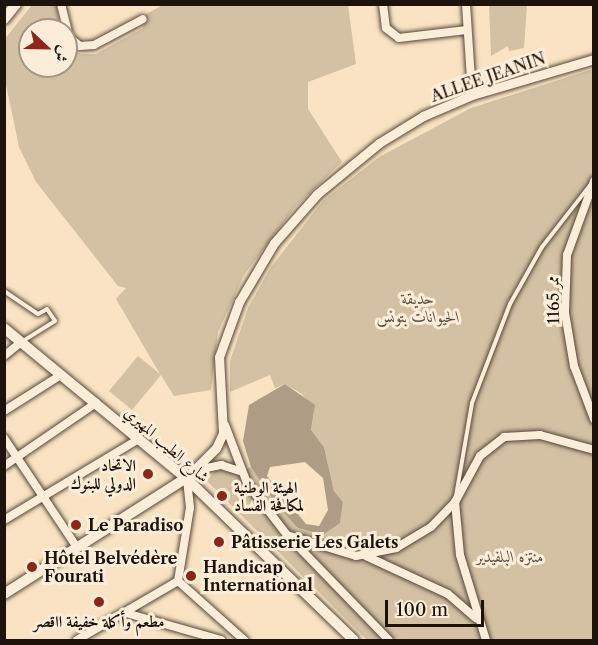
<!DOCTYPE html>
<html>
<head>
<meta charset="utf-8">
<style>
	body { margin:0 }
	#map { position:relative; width:598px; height:645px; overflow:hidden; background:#f9e3c2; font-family:"Libre Caslon Text",Amiri,serif }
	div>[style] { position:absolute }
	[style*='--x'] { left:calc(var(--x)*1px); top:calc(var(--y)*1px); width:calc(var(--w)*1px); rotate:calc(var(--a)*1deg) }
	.green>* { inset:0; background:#d4c0a3 }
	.water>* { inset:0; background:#af9c84 }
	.roads { filter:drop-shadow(0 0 2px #55473a) drop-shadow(0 0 2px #55473a) }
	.service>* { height:4px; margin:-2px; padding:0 2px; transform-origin:2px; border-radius:2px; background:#fbedd7 }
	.minor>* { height:8px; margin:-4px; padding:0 4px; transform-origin:4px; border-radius:4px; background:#fbedd7 }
	.tertiary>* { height:9px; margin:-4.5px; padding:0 4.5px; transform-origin:4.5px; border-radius:4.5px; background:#fbedd7 }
	.secondary>* { height:10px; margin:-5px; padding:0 5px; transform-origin:5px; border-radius:5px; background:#fbedd7 }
	.dots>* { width:16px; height:16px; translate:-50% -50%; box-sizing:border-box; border:3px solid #fbedd7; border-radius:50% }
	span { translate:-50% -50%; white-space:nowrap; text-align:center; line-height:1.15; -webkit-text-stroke:6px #fbedd7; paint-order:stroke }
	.street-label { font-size:16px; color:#1e130c }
	.park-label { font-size:16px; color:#5e5041; font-style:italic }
	.poi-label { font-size:16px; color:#1e130c; font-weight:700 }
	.right { translate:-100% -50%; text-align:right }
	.left { translate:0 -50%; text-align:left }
	.frame { position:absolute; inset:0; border:6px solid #1e130c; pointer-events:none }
	.north { position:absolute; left:18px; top:18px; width:60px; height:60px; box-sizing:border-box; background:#fbedd7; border:2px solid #a39686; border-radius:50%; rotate:112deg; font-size:16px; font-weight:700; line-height:24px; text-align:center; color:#1e130c }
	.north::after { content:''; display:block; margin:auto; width:21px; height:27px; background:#8f2418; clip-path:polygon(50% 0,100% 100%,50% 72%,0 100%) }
	.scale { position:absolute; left:385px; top:600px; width:99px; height:27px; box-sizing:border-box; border:3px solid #1e130c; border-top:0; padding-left:8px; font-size:18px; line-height:21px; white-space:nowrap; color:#1e130c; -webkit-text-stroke:4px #fbedd7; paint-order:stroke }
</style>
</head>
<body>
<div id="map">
	<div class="green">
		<div style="clip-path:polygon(32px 5px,56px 5px,61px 30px,30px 30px,30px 66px,66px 66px,66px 43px,80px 54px,96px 54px,143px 28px,146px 14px,163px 5px,348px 5px,356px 64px,308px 82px,308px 109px,342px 162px,296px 206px,244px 275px,218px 332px,211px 390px,174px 396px,161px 375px,132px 410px,109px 391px,138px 356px,160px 374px,116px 299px,126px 288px,118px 286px,36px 182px,19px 147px,5px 80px,4px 40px)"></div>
		<div style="clip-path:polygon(489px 5px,527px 5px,524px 48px,509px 51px,508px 46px,491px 56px)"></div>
		<div style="clip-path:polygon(593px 69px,593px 640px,367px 640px,207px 481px,217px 468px,238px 473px,251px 467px,298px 528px,323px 535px,340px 523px,343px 502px,334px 491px,324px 447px,311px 430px,314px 413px,302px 394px,285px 384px,275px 388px,270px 375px,230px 392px,230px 361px,248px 308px,271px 267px,323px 201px,379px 157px,471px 108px)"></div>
	</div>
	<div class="water">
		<div style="clip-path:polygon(evenodd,285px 384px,315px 405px,311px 430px,324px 447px,334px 491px,343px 502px,340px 523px,323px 535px,298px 528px,277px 505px,251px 467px,243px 441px,249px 405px,285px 384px,305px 462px,323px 478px,328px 510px,319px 526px,306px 524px,267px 476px,270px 467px,305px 462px)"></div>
	</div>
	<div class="roads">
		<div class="service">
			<div style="--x:4;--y:291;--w:41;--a:34.1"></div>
			<div style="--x:38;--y:314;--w:10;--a:-29"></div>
			<div style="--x:47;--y:309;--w:14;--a:56"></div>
			<div style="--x:55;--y:321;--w:38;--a:148"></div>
			<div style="--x:456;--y:496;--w:94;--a:-80.2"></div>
			<div style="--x:472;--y:403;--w:106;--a:-69"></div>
			<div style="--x:510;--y:304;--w:65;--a:-60.7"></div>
			<div style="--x:542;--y:247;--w:80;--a:-52.1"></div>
		</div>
		<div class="minor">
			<div style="--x:61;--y:4;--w:34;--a:76"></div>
			<div style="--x:69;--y:37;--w:14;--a:39"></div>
			<div style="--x:80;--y:46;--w:14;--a:-4"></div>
			<div style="--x:94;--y:45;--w:55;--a:-28"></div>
			<div style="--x:383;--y:4;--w:24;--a:83"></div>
			<div style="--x:386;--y:28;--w:16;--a:38"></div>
			<div style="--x:399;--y:38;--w:68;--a:-6.7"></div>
			<div style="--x:466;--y:4;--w:91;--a:86.2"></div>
			<div style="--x:594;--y:181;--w:79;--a:110"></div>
			<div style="--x:567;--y:255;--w:58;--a:92"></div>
			<div style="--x:565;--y:313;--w:54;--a:80.4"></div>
			<div style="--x:574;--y:366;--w:57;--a:69.3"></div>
			<div style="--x:4;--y:356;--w:22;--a:-39"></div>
			<div style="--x:4;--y:411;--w:67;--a:-32.3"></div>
			<div style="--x:225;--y:425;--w:62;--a:69.2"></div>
			<div style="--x:247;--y:483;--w:66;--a:52.4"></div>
			<div style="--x:287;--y:535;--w:72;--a:16.9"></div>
			<div style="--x:356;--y:556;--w:41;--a:-11.3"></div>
			<div style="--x:396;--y:548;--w:41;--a:-31"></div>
			<div style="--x:431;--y:527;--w:35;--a:-46"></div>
			<div style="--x:455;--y:502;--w:52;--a:-61.5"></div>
			<div style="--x:480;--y:456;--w:31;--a:-38"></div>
			<div style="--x:504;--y:437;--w:36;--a:-3"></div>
			<div style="--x:540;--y:435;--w:56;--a:15.5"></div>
			<div style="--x:4;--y:438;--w:130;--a:56.3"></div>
			<div style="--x:4;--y:466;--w:112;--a:-34.4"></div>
			<div style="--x:197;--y:470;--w:25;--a:-12"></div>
			<div style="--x:221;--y:465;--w:22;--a:18"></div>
			<div style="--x:455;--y:502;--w:53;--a:84.6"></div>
			<div style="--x:460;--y:555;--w:89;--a:73"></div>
			<div style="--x:4;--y:520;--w:157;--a:-31"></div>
			<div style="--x:290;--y:538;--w:142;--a:45.9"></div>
			<div style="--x:366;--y:556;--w:90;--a:24.9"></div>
			<div style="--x:448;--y:594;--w:37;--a:41"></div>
			<div style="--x:178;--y:581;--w:74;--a:-80.7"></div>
			<div style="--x:190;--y:508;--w:28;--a:-96"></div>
			<div style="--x:178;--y:581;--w:89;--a:41.8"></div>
			<div style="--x:126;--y:613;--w:99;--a:15.9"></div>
			<div style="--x:77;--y:640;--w:117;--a:-30.3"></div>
		</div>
		<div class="tertiary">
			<div style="--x:186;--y:478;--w:42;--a:-45"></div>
			<div style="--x:216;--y:448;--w:17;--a:-65"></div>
			<div style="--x:223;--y:433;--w:76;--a:-93"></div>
			<div style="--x:219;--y:357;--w:59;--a:-70"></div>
			<div style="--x:239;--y:302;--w:69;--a:-59.3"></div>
			<div style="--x:274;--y:243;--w:65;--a:-48.7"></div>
			<div style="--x:317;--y:194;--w:80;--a:-39.4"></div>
			<div style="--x:379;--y:143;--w:52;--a:-31.5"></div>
			<div style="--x:423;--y:116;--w:53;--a:-23.2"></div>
			<div style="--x:472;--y:95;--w:127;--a:-16.4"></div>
		</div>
		<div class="secondary">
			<div style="--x:4;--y:19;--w:19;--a:-51"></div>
			<div style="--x:4;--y:328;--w:236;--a:39.5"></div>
			<div style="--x:186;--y:478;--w:233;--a:44"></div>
			<div style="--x:4;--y:594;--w:216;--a:-32.5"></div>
		</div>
	</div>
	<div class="dots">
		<div style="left:148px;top:474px;background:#8f2418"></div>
		<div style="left:222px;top:496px;background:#8f2418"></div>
		<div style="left:76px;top:525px;background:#8f2418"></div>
		<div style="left:219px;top:542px;background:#8f2418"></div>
		<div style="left:32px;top:567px;background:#8f2418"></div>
		<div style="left:191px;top:576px;background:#8f2418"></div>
		<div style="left:99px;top:602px;background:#8f2418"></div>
	</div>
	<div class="street-label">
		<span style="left:488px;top:77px;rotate:-19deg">ALLEE JEANIN</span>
		<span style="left:553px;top:300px;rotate:-91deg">ممر 1165</span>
		<span style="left:167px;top:444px;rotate:41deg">شارع الطيب المهيري</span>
	</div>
	<div class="park-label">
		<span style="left:418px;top:307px">حديقة<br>الحيوانات بتونس</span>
		<span style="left:510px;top:556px">منتزه البلفيدير</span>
	</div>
	<div class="poi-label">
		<span class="right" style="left:136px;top:474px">الاتحاد<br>الدولي للبنوك</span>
		<span class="left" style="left:234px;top:496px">الهيئة الوطنية<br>لمكافحة الفساد</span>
		<span class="left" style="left:88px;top:525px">Le Paradiso</span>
		<span class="left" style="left:231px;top:542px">Pâtisserie Les Galets</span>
		<span class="left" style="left:44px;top:567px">Hôtel Belvédère<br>Fourati</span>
		<span class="left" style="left:203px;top:576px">Handicap<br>International</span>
		<span style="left:99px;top:621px">مطعم وأكلة خفيفة ااقصر</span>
	</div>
	<div class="frame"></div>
	<div class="north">ش</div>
	<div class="scale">100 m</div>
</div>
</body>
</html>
